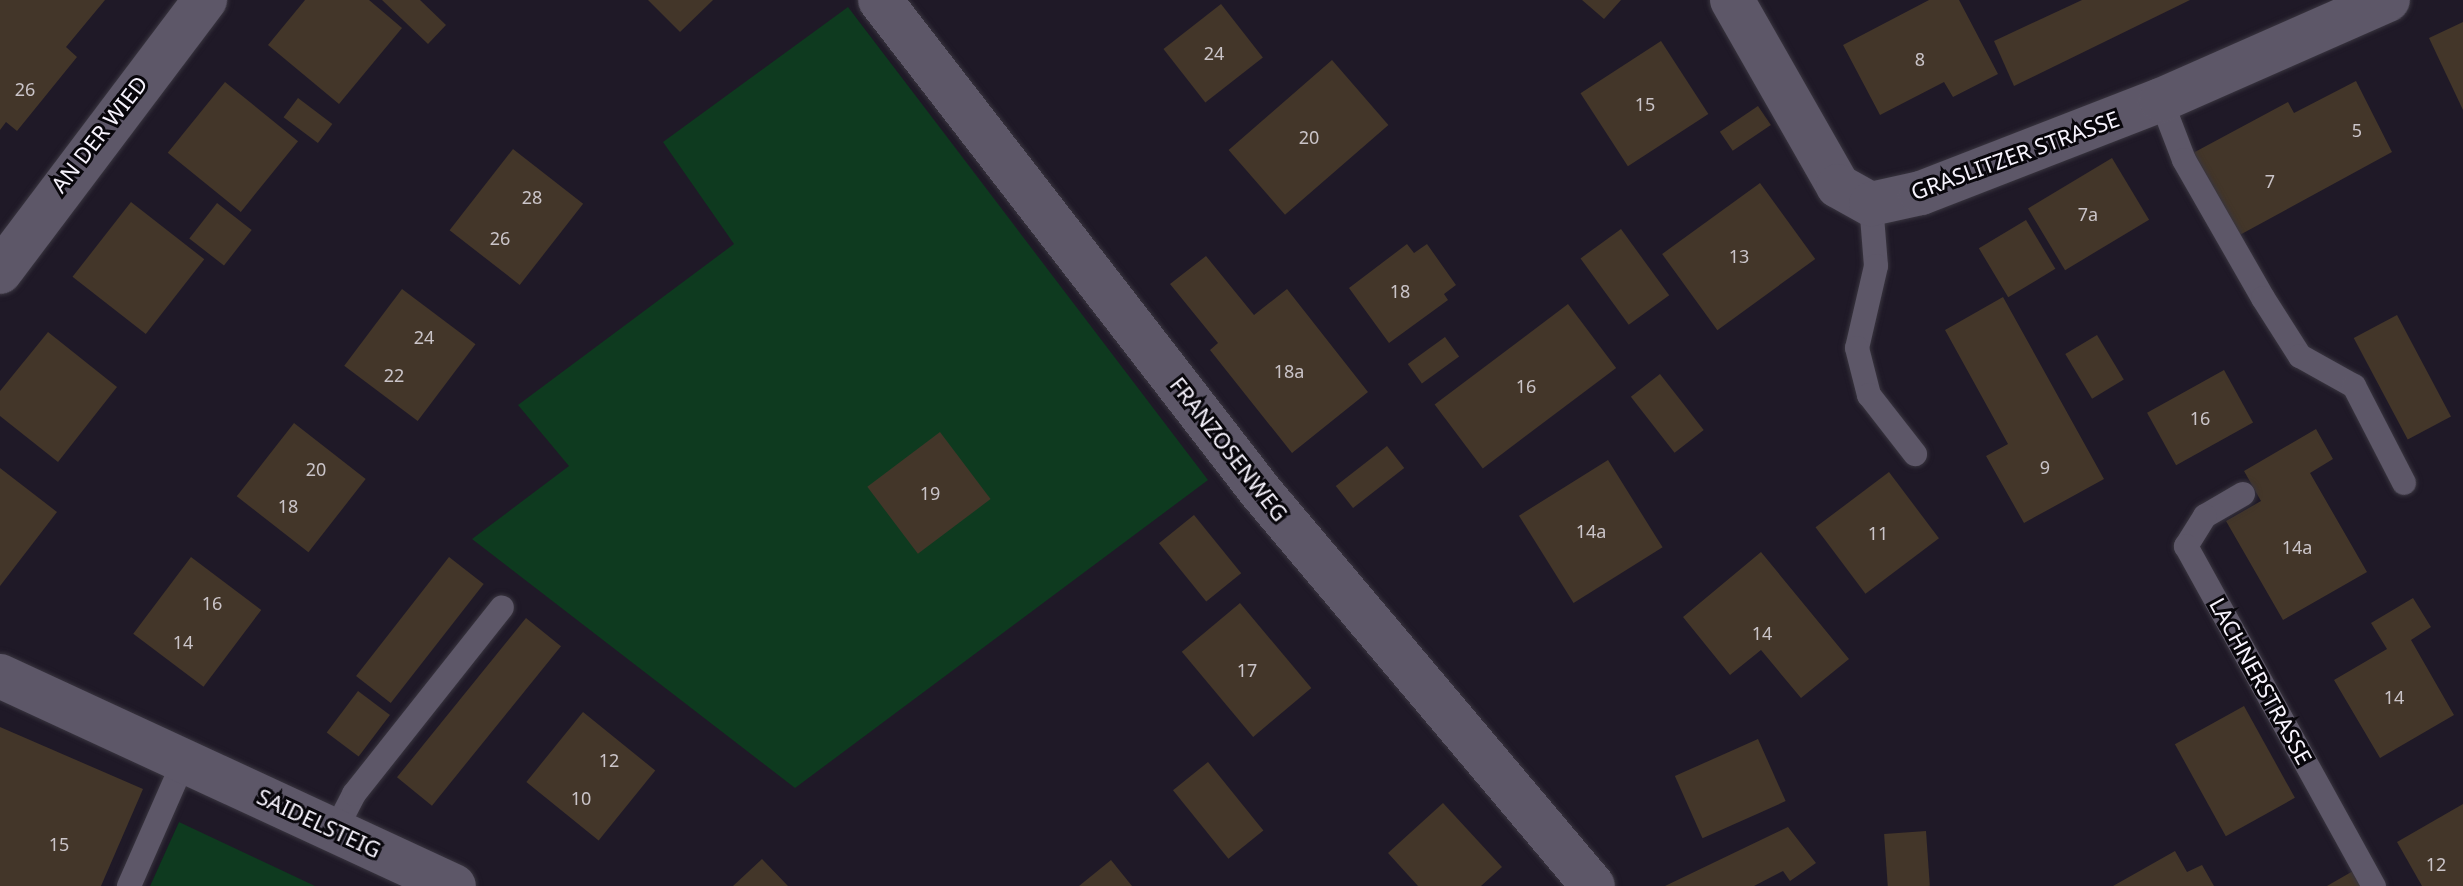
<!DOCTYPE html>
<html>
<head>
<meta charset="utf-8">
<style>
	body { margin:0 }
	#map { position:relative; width:2463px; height:886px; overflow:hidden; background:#1f1927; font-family:"Noto Sans",sans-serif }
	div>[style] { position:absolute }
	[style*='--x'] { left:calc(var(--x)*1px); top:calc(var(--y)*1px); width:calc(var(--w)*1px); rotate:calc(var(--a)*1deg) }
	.green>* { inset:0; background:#0e3a1f }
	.building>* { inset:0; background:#433629; transform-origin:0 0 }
	.roads { filter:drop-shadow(0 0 2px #39353f) drop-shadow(0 0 2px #39353f) }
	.lane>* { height:24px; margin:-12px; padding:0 12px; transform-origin:12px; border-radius:12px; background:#5d5768 }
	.street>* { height:44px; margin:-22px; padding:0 22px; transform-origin:22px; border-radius:22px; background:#5d5768 }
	span { translate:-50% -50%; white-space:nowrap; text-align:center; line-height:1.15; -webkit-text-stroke:6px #08060b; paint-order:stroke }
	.number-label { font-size:18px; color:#cac4c8 }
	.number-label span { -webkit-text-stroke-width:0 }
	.street-label { font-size:22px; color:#f7f3fd }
</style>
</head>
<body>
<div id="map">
	<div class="green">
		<div style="clip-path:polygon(848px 7px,1208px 480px,795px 788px,472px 539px,569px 466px,518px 405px,734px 244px,663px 142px)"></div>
		<div style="clip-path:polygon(179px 822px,315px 886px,150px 886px)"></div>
	</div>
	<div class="building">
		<div style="clip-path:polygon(0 0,105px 0,66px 47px,77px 57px,17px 131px,6px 122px,0 130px)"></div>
		<div style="clip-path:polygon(305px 0,369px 0,402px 28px,339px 104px,268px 45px)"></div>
		<div style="clip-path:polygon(382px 0,420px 0,446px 25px,428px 44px)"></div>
		<div style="clip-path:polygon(648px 0,713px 0,680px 32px)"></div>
		<div style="clip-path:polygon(1582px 0,1621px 0,1604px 19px)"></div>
		<div style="clip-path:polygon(1929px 0,1959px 0,1998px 74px,1953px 97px,1944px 82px,1880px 115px,1843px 45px)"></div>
		<div style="clip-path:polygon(2082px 0,2190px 0,2014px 86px,1994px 41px)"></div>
		<div style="left:1221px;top:4px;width:68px;height:73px;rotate:52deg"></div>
		<div style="clip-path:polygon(2463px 22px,2463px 110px,2429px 38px)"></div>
		<div style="left:1661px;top:41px;width:87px;height:96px;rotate:57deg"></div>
		<div style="left:1332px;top:60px;width:86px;height:137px;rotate:49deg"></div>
		<div style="clip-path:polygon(2356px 81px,2392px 152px,2236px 237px,2193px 153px,2288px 102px,2294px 113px)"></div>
		<div style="left:225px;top:82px;width:94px;height:91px;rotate:39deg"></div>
		<div style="left:298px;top:98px;width:43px;height:24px;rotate:37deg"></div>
		<div style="left:1758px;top:106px;width:23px;height:46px;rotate:56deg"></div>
		<div style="left:513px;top:149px;width:89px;height:103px;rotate:38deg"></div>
		<div style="left:2112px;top:158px;width:72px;height:98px;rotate:59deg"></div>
		<div style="left:1760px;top:183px;width:94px;height:121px;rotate:54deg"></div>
		<div style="left:131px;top:202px;width:93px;height:95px;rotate:38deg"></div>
		<div style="left:217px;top:203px;width:44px;height:45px;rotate:38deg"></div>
		<div style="left:2026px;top:220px;width:57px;height:55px;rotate:59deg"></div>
		<div style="left:1621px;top:229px;width:82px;height:50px;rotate:54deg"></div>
		<div style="clip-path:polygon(1407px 244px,1414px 253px,1427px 244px,1456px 285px,1444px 294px,1448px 300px,1389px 343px,1349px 288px)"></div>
		<div style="clip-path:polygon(1206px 256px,1254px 315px,1287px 289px,1368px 392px,1292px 453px,1210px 350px,1218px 343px,1170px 284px)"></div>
		<div style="left:402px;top:289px;width:92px;height:96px;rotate:37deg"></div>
		<div style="clip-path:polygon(2003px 297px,2104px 479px,2024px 523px,1986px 456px,2008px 444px,1945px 330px)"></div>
		<div style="left:1568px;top:304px;width:80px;height:167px;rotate:53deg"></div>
		<div style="left:2397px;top:315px;width:115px;height:49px;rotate:62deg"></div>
		<div style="clip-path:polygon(48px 332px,117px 387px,58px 462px,0 416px,0 391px)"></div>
		<div style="left:2097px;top:335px;width:52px;height:37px;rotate:59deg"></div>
		<div style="left:1445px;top:337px;width:24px;height:46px;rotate:54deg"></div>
		<div style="left:2224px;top:370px;width:60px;height:88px;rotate:61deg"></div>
		<div style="left:1660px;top:374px;width:71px;height:37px;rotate:52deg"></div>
		<div style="left:294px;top:423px;width:91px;height:93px;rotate:38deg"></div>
		<div style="clip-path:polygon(2316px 429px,2333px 459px,2310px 473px,2367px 572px,2283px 620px,2226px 521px,2261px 501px,2244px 471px)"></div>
		<div style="left:940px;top:432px;width:84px;height:91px;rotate:53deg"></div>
		<div style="left:1387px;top:446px;width:28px;height:65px;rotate:52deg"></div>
		<div style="left:1608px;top:460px;width:103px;height:105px;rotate:58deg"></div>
		<div style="clip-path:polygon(0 468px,57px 512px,0 586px)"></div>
		<div style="left:1889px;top:472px;width:83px;height:92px;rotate:53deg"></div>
		<div style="left:1194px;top:515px;width:75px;height:45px;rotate:51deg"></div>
		<div style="clip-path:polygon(1761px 552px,1849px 659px,1801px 698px,1761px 650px,1730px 675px,1683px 617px)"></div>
		<div style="left:191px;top:557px;width:88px;height:96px;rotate:37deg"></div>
		<div style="left:449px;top:557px;width:44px;height:151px;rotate:38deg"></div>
		<div style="clip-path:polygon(2413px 598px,2431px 627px,2411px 640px,2454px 715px,2380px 758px,2334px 680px,2387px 649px,2371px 623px)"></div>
		<div style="left:1240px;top:603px;width:111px;height:76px;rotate:50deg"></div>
		<div style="left:526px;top:618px;width:45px;height:205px;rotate:39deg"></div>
		<div style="left:358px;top:691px;width:40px;height:52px;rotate:37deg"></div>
		<div style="left:2244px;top:706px;width:105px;height:79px;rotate:61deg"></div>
		<div style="left:583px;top:712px;width:93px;height:90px;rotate:39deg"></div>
		<div style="clip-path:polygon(0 727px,143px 789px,101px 886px,0 886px)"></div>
		<div style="left:1758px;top:739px;width:68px;height:91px;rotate:66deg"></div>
		<div style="left:1208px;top:762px;width:88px;height:45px;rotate:51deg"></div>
		<div style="clip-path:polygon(1443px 803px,1502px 867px,1481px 886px,1418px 886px,1388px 853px)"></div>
		<div style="clip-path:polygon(2463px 804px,2463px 886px,2422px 886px,2397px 842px)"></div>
		<div style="clip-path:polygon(1788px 827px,1816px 863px,1790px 881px,1783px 871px,1754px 886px,1665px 886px)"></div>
		<div style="left:1926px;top:831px;width:55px;height:42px;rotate:86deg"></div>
		<div style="clip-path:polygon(2175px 851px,2187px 872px,2202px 865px,2214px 886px,2113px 886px)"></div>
		<div style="clip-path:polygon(762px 859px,788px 886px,733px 886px)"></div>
		<div style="clip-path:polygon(1111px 860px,1132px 886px,1079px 886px)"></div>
		<div style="clip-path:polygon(2353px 871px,2361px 886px,2327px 886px)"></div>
	</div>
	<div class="roads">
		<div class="lane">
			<div style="--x:2161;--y:100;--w:64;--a:69"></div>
			<div style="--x:2184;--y:160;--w:159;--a:60.2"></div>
			<div style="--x:2263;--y:298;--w:69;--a:57.5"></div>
			<div style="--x:2300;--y:356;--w:62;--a:29.1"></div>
			<div style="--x:2354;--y:386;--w:109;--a:62.7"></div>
			<div style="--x:1871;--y:204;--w:62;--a:85.4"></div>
			<div style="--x:1876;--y:266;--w:84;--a:103"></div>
			<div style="--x:1857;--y:348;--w:49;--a:75.7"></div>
			<div style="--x:1869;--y:395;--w:75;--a:52.1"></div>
			<div style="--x:2243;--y:494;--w:44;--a:149.9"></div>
			<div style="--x:2205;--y:516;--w:36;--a:122"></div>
			<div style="--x:2186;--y:546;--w:389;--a:61.1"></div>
			<div style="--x:335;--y:831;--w:42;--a:-62.8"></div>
			<div style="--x:354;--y:794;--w:238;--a:-51.6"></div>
			<div style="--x:129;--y:886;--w:137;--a:-66.3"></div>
		</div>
		<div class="street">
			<div style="--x:880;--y:0;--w:622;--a:52.25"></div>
			<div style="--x:1261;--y:492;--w:515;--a:49.88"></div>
			<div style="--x:1732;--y:0;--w:214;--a:60.3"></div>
			<div style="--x:1838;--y:186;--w:38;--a:29"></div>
			<div style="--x:1871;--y:204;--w:51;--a:-12.4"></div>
			<div style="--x:1921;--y:193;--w:257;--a:-21.2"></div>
			<div style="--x:2161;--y:100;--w:248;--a:-23.8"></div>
			<div style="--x:0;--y:272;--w:341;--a:-53"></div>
			<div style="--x:0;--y:676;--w:500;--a:24.82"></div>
		</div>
	</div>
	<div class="number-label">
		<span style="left:1214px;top:53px">24</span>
		<span style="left:1920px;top:59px">8</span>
		<span style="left:25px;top:89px">26</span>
		<span style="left:1645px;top:104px">15</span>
		<span style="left:2357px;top:130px">5</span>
		<span style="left:1309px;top:137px">20</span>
		<span style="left:2270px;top:181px">7</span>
		<span style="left:532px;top:197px">28</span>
		<span style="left:2088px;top:214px">7a</span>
		<span style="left:500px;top:238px">26</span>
		<span style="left:1739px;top:256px">13</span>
		<span style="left:1400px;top:291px">18</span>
		<span style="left:424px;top:337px">24</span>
		<span style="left:1289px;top:371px">18a</span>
		<span style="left:394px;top:375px">22</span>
		<span style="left:1526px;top:386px">16</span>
		<span style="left:2200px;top:418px">16</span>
		<span style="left:2045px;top:467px">9</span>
		<span style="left:316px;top:469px">20</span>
		<span style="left:930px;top:493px">19</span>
		<span style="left:288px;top:506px">18</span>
		<span style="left:1591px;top:531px">14a</span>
		<span style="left:1878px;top:533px">11</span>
		<span style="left:2297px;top:547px">14a</span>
		<span style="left:212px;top:603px">16</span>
		<span style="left:1762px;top:633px">14</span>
		<span style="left:183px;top:642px">14</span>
		<span style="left:1247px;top:670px">17</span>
		<span style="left:2394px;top:697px">14</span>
		<span style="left:609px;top:760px">12</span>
		<span style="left:581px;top:798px">10</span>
		<span style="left:59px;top:844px">15</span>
		<span style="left:2436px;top:864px">12</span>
	</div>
	<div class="street-label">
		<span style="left:99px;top:134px;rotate:-52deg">AN DER WIED</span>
		<span style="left:2015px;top:155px;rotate:-20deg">GRASLITZER STRASSE</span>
		<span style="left:1229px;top:449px;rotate:52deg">FRANZOSENWEG</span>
		<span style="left:2261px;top:681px;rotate:61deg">LACHNERSTRASSE</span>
		<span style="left:319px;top:823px;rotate:25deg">SAIDELSTEIG</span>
	</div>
</div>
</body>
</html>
